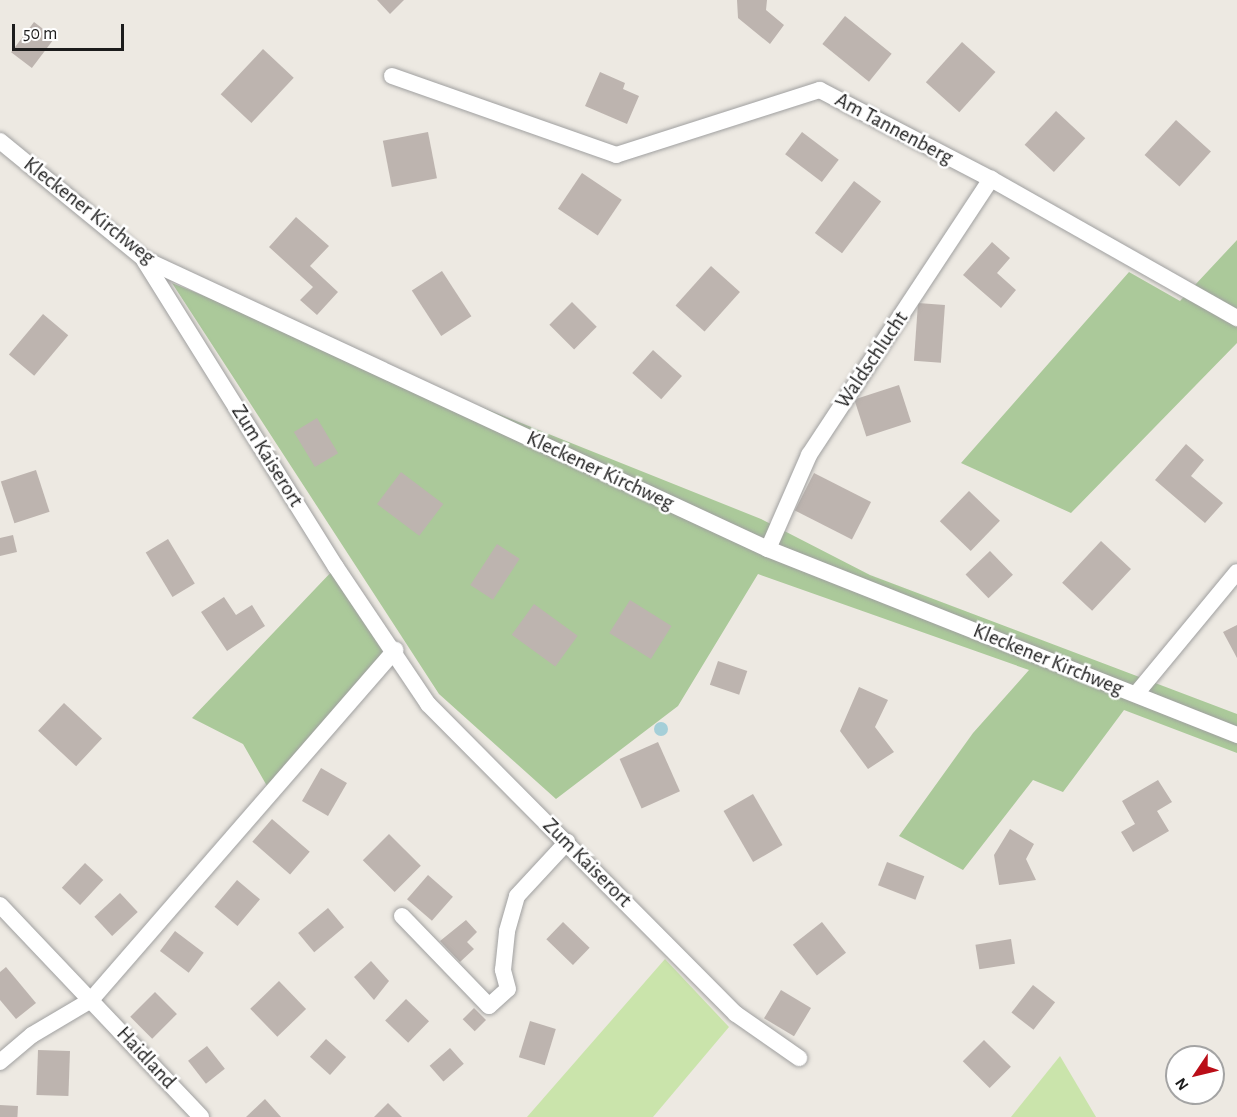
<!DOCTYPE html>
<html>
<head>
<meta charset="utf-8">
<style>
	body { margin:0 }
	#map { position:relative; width:1237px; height:1117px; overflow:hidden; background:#ede9e2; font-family:"Alegreya Sans",sans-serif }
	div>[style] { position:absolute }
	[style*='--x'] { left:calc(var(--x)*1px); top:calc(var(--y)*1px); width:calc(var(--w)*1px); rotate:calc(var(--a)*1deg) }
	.grass>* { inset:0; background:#cae4ab }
	.forest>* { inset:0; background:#abc99a }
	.water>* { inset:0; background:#a5cfd8 }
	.round { border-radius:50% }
	.building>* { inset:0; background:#bdb4af; transform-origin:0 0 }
	.roads { filter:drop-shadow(0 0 2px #a0a0a0) drop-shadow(0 0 2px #a0a0a0) }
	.minor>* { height:16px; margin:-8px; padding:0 8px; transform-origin:8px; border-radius:8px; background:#fff }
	span { translate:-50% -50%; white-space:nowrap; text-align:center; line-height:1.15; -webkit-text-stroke:5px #fff; paint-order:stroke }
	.street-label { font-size:21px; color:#1c1c1c }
	.north { position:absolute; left:1165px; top:1045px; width:60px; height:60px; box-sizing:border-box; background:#fff; border:2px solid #a4a4a4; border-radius:50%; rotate:235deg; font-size:16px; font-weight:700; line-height:24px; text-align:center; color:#1c1c1c }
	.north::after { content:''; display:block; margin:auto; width:21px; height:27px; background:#ba0e18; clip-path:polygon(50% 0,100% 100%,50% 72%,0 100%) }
	.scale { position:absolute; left:12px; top:24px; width:112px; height:27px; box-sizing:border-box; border:3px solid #1c1c1c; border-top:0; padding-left:8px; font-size:18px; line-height:21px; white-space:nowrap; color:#1c1c1c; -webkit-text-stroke:4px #fff; paint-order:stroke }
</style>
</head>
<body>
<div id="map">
	<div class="grass">
		<div style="clip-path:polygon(665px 959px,729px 1027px,653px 1117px,527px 1117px)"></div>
		<div style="clip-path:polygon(1060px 1056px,1096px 1117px,1011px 1117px)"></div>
	</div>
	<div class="forest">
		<div style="clip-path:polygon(1237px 240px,1237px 343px,1071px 513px,961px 463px,1129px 272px,1180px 301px)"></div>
		<div style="clip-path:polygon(172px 283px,761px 519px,870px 575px,1237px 714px,1237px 753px,1124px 710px,1063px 792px,1033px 780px,963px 870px,899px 836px,973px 733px,1029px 670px,758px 574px,678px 706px,556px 799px,439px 694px)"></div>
		<div style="clip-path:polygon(336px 567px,395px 650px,271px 793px,243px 744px,192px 718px)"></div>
	</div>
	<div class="water">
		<div class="round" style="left:654px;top:722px;width:14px;height:14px"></div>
	</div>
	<div class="building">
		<div style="clip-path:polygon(377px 0,404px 0,390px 14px)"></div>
		<div style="clip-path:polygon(737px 0,767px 0,766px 10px,784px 25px,770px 44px,738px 18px)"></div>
		<div style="left:845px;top:16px;width:60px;height:36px;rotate:39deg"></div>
		<div style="left:34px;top:22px;width:26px;height:38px;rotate:37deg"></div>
		<div style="left:962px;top:42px;width:45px;height:54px;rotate:42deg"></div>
		<div style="left:263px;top:49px;width:42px;height:62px;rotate:43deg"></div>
		<div style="clip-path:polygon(600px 72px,625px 83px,623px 89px,639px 96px,627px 124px,585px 106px)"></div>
		<div style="left:1056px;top:111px;width:40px;height:46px;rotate:43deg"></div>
		<div style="left:1176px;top:120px;width:47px;height:47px;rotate:42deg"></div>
		<div style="left:428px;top:132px;width:47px;height:46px;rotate:79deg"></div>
		<div style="left:802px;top:132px;width:46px;height:28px;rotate:37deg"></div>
		<div style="left:582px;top:173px;width:48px;height:43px;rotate:34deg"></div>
		<div style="left:854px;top:181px;width:34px;height:65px;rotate:37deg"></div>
		<div style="clip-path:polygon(296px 217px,329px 246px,310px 266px,338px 292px,317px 315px,300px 300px,313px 287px,269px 247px)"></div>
		<div style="clip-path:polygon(992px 242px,1010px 258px,997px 273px,1016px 290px,1001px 308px,963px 275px)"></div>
		<div style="left:711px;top:266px;width:39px;height:53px;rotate:42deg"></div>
		<div style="left:442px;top:271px;width:54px;height:36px;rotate:57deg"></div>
		<div style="left:572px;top:302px;width:35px;height:32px;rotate:45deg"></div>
		<div style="left:918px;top:303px;width:27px;height:58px;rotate:4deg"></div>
		<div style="left:43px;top:314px;width:33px;height:53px;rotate:40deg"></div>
		<div style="left:653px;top:350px;width:39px;height:31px;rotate:42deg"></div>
		<div style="left:899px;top:385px;width:39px;height:47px;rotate:72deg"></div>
		<div style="left:317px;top:418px;width:41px;height:27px;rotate:59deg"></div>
		<div style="clip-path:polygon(1186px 444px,1204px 460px,1191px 476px,1223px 503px,1205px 523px,1155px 480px)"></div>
		<div style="left:36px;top:470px;width:44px;height:37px;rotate:72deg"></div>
		<div style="left:401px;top:472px;width:53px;height:40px;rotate:37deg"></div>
		<div style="left:814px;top:473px;width:64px;height:42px;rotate:27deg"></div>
		<div style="left:969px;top:491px;width:43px;height:42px;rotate:44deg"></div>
		<div style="clip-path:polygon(13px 535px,17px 552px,0 556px,0 538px)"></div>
		<div style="left:168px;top:539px;width:52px;height:26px;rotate:59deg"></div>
		<div style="left:1101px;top:541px;width:41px;height:57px;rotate:43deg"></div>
		<div style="left:497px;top:544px;width:27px;height:49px;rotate:33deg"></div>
		<div style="left:990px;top:551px;width:33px;height:34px;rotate:46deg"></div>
		<div style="clip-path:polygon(224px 597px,236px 615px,252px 605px,265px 626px,227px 651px,201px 612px)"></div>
		<div style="left:630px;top:600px;width:49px;height:39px;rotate:32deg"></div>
		<div style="left:534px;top:604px;width:54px;height:38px;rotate:36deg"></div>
		<div style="clip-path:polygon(1237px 625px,1237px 658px,1223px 632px)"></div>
		<div style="left:718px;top:661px;width:31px;height:25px;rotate:19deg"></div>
		<div style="clip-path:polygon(859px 687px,888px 700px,875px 727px,894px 752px,868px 769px,840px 731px)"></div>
		<div style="left:64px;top:703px;width:52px;height:38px;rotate:43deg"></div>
		<div style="left:658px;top:742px;width:54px;height:42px;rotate:66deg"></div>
		<div style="left:321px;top:768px;width:30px;height:38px;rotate:30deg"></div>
		<div style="clip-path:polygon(1158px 780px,1172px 802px,1157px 811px,1169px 831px,1133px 852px,1121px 832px,1135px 824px,1122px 801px)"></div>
		<div style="left:753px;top:794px;width:59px;height:34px;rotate:60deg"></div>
		<div style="left:272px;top:819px;width:50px;height:30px;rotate:41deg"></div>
		<div style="clip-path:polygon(1010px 829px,1034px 844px,1026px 859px,1036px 880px,999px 885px,994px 855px)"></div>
		<div style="left:389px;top:834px;width:45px;height:37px;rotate:45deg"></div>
		<div style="left:887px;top:862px;width:40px;height:25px;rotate:21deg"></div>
		<div style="left:85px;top:863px;width:25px;height:34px;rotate:43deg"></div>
		<div style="left:428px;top:875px;width:33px;height:32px;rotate:41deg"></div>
		<div style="left:237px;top:880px;width:30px;height:35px;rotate:40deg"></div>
		<div style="left:120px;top:893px;width:26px;height:35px;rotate:47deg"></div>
		<div style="left:328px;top:908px;width:25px;height:39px;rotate:50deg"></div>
		<div style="clip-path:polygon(466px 920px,477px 932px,467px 942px,474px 949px,460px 962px,440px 941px)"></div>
		<div style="left:563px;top:922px;width:37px;height:24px;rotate:44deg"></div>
		<div style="left:822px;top:922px;width:39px;height:37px;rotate:52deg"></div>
		<div style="left:175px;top:931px;width:36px;height:25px;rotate:37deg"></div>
		<div style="left:1011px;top:939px;width:25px;height:36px;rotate:81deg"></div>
		<div style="clip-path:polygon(371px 961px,389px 981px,374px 1000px,354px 977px)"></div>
		<div style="clip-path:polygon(6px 967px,36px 1003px,16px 1019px,0 1000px,0 972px)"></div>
		<div style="left:279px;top:981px;width:39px;height:40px;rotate:46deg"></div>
		<div style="left:1033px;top:985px;width:28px;height:35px;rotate:38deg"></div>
		<div style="left:781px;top:990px;width:35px;height:33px;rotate:31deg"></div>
		<div style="left:155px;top:992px;width:31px;height:35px;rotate:45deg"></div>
		<div style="left:406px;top:999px;width:32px;height:30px;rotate:44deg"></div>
		<div style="left:474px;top:1008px;width:17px;height:16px;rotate:45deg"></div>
		<div style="left:530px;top:1021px;width:27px;height:38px;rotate:17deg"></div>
		<div style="left:326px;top:1039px;width:27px;height:24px;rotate:42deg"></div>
		<div style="left:984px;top:1040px;width:38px;height:30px;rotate:45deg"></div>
		<div style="left:207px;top:1046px;width:29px;height:24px;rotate:52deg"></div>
		<div style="left:450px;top:1048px;width:21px;height:27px;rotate:49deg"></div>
		<div style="left:38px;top:1050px;width:32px;height:45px;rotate:2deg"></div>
		<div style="clip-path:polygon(265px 1099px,281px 1117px,246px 1117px)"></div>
		<div style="clip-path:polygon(388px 1103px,402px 1117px,374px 1117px)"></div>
		<div style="left:0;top:1105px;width:18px;height:12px;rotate:3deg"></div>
	</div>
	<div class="roads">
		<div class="minor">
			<div style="--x:392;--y:76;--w:238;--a:19.4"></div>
			<div style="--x:616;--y:155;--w:214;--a:-17.7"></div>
			<div style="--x:820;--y:90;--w:193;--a:27.5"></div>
			<div style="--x:991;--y:179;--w:283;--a:29.5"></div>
			<div style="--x:0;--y:141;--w:186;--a:39.3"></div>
			<div style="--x:144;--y:259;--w:688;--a:24.93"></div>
			<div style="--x:768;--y:549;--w:505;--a:21.63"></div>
			<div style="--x:144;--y:260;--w:362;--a:58"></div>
			<div style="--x:336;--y:567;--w:165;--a:56.1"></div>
			<div style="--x:428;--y:704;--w:437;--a:45.2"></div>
			<div style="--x:736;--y:1014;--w:77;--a:34.9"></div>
			<div style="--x:768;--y:549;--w:103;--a:-66.4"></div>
			<div style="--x:809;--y:455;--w:331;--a:-56.6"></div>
			<div style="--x:1136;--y:694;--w:158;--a:-50.4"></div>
			<div style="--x:0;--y:905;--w:292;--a:46.5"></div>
			<div style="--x:402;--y:916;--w:125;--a:46"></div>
			<div style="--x:489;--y:1006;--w:25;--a:-42"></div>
			<div style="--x:508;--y:989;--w:20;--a:-105"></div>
			<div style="--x:503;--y:970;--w:39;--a:-84"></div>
			<div style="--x:507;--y:931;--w:36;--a:-74"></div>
			<div style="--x:517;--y:896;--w:74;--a:-47.2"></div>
			<div style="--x:0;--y:1062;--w:42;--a:-40.2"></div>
			<div style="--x:32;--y:1035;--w:69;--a:-30.7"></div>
			<div style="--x:91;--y:1000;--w:464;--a:-49"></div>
		</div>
	</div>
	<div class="street-label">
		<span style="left:894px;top:129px;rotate:28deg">Am Tannenberg</span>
		<span style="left:89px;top:211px;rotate:38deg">Kleckener Kirchweg</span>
		<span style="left:872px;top:360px;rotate:-56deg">Waldschlucht</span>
		<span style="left:267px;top:456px;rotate:58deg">Zum Kaiserort</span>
		<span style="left:600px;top:471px;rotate:25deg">Kleckener Kirchweg</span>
		<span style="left:1048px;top:660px;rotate:22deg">Kleckener Kirchweg</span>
		<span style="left:587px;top:863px;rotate:45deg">Zum Kaiserort</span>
		<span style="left:146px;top:1058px;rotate:47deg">Haidland</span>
	</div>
	<div class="north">N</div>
	<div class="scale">50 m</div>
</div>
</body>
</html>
